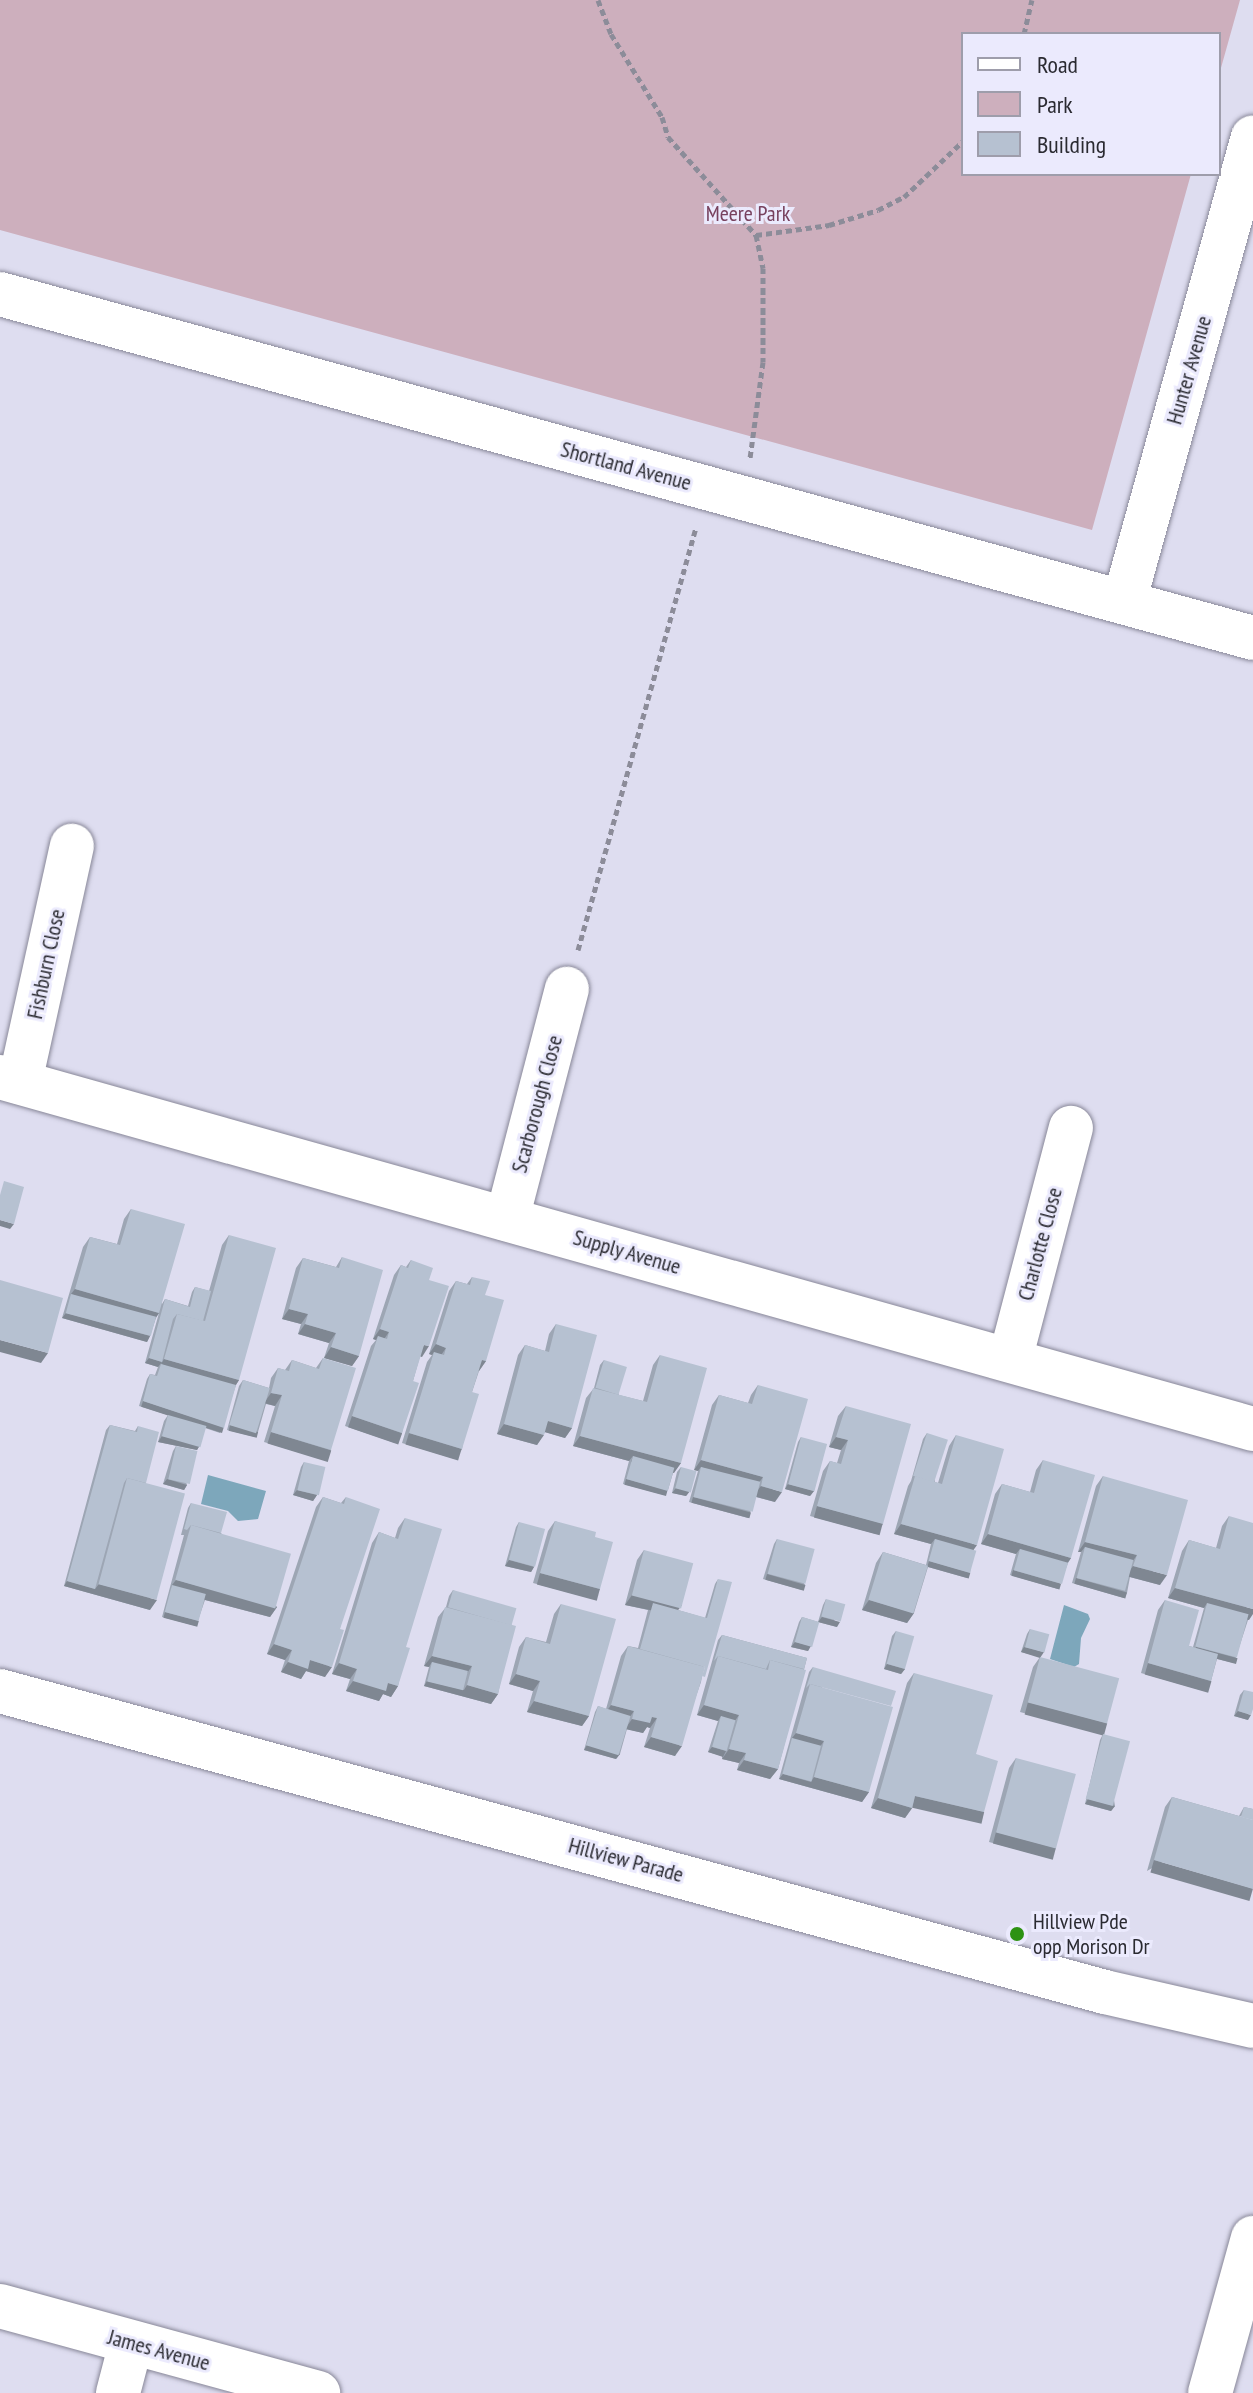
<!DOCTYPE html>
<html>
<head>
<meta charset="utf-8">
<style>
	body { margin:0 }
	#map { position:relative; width:1253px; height:2393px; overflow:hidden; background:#deddf0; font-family:"PT Sans Narrow",sans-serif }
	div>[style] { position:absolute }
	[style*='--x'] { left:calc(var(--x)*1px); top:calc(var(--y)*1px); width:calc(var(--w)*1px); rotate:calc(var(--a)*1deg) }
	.green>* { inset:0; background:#cdafbd }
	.water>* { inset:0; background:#7da7bb }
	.path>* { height:5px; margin-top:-2.5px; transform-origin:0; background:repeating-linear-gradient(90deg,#8c8c99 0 6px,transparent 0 10px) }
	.roads { filter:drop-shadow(0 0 2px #888798) drop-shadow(0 0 2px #888798) }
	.minor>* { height:44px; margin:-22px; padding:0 22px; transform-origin:22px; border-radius:22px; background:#fff }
	.tertiary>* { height:44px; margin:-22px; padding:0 22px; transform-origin:22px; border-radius:22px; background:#fff }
	.wall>* { inset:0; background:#9da6b4 }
	.shaded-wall>* { inset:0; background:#7f8792; transform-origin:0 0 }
	.building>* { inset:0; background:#b6c1d1; transform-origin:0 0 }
	.dots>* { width:22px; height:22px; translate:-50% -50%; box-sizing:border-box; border:4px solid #ebeafd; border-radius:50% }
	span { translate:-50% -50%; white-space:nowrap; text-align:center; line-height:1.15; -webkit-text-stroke:6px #ebeafd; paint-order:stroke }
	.park-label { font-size:22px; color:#77415e }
	.street-label { font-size:22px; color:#2a2a31 }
	.poi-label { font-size:22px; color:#2a2a31 }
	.left { translate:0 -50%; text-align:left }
	.legend { position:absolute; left:961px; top:32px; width:260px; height:144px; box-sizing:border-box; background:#ebeafd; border:2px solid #9e9dab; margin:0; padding:10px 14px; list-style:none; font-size:24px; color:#2a2a31 }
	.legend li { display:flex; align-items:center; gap:16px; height:40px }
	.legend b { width:40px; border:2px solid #9e9dab }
</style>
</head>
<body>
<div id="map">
	<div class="green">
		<div style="clip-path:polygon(0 0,1240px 0,1219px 75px,1219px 34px,963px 34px,963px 174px,1191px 174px,1092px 530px,0 230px)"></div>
	</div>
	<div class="water">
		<div style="clip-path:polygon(208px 1475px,266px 1491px,258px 1519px,238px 1521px,228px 1511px,201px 1504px)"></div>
		<div style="clip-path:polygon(1064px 1605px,1088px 1614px,1090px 1619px,1081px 1638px,1079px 1664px,1074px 1667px,1050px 1659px)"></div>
	</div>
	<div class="path">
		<div style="--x:598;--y:0;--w:36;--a:69"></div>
		<div style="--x:611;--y:34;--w:97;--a:58.4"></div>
		<div style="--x:662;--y:117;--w:21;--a:73"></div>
		<div style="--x:668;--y:137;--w:132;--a:48.1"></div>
		<div style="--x:756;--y:235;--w:34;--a:78"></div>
		<div style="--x:763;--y:268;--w:94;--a:90"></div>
		<div style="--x:763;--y:362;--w:97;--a:97.7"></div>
		<div style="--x:1024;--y:34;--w:35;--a:-77"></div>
		<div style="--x:756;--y:235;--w:74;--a:-7.8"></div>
		<div style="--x:829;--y:225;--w:51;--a:-17"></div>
		<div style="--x:878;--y:210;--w:29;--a:-27"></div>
		<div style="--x:904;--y:197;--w:81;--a:-43.5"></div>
		<div style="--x:578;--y:950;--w:438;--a:-74.4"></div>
	</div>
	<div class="roads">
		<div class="minor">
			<div style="--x:0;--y:294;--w:1299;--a:15.35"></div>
			<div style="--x:1124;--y:602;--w:482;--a:-74.5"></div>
			<div style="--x:0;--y:1077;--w:1302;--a:15.69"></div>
			<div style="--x:20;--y:1082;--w:242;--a:-77.6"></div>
			<div style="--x:507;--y:1219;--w:238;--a:-75.4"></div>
			<div style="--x:1010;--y:1360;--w:240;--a:-75.3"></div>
			<div style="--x:0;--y:2306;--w:330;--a:15.3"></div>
			<div style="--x:118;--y:2393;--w:52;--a:-75.4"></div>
			<div style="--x:1210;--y:2393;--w:161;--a:-74.5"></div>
		</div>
		<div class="tertiary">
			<div style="--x:0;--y:1691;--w:1145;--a:15.24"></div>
			<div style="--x:1105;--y:1992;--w:152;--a:12.9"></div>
		</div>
	</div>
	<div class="wall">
		<div style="clip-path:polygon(131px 1209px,162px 1304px,165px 1299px,188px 1306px,192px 1292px,195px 1287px,209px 1291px,222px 1245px,229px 1235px,239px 1380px,236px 1385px,220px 1433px,205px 1428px,200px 1445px,197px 1450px,158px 1442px,164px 1421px,168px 1415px,139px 1406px,147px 1379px,150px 1374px,155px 1375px,158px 1367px,145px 1363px,159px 1313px,156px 1318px,150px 1336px,147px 1342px,62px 1318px,83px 1247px,90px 1237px,117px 1244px,124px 1219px)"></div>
		<div style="clip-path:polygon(342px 1257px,359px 1356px,352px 1366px,324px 1358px,329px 1343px,298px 1334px,301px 1324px,282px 1319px,296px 1268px,303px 1258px,336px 1267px)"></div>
		<div style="clip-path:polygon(411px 1260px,429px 1280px,422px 1357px,420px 1356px,413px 1381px,402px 1433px,395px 1443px,345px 1426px,371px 1346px,376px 1340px,373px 1339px,394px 1275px,401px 1265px,406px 1267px)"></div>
		<div style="clip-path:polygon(472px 1277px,485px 1295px,486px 1361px,479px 1371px,472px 1392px,462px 1449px,455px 1459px,402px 1443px,427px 1362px,432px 1355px,429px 1354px,449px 1291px,456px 1281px,467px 1284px)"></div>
		<div style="clip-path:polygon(556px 1324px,572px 1428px,565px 1438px,545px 1432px,537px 1445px,497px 1434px,518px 1355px,525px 1345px,545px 1351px,549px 1334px)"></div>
		<div style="clip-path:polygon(660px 1355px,681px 1463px,673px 1473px,668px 1490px,664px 1495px,623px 1484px,629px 1461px,573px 1446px,586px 1398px,594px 1388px,600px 1365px,604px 1360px,619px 1395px,643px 1401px,653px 1365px)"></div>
		<div style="clip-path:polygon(323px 1358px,331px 1450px,324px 1460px,264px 1442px,275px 1406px,266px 1404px,258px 1432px,255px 1437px,227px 1430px,239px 1386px,243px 1380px,269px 1388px,271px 1378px,278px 1368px,285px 1370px,292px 1360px,316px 1368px)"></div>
		<div style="clip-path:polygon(758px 1385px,775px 1502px,756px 1497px,748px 1518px,689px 1502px,698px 1471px,694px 1470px,712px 1405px,719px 1395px,748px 1403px,751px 1395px)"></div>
		<div style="clip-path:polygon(846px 1406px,883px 1524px,876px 1534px,810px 1516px,823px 1471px,830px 1461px,837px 1463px,841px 1450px,829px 1447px,838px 1416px)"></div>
		<div style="clip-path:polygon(110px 1425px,135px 1431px,138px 1426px,146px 1483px,150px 1610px,64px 1586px,106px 1430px)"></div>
		<div style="clip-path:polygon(927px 1433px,935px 1482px,938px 1483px,949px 1446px,956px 1435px,973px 1550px,970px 1573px,967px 1578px,928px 1567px,914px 1613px,907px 1623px,862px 1610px,876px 1563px,883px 1552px,926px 1565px,931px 1544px,894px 1534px,908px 1486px,911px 1481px,923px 1439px)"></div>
		<div style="clip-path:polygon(801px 1437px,814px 1491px,810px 1496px,785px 1489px,798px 1442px)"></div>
		<div style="clip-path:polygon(176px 1446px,187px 1485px,184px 1490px,163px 1484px,173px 1451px)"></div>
		<div style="clip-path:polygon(1043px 1460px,1071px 1558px,1068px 1563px,1058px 1589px,1010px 1575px,1016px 1554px,981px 1544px,995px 1494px,1002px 1484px,1030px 1492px,1036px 1470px)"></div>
		<div style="clip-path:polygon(304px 1462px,317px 1495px,313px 1501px,293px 1495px,301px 1467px)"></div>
		<div style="clip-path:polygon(681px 1467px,690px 1491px,686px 1496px,672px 1493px,677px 1472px)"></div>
		<div style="clip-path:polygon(1103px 1476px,1160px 1585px,1130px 1577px,1127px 1593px,1124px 1598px,1072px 1583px,1081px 1552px,1078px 1552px,1096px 1486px)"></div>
		<div style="clip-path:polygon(323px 1497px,341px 1503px,346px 1497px,340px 1629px,325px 1677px,306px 1671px,301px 1679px,281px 1672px,285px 1660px,267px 1654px,316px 1507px)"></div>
		<div style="clip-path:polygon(191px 1503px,221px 1533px,277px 1607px,270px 1617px,205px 1600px,196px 1626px,162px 1617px,184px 1535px,181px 1535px,188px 1508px)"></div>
		<div style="clip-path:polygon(1229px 1516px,1249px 1620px,1248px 1620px,1234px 1663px,1217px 1659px,1211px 1681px,1204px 1691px,1141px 1673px,1158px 1610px,1165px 1600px,1189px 1646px,1193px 1647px,1204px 1608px,1168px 1598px,1182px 1551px,1189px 1540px,1216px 1548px,1222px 1526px)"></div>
		<div style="clip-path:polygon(405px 1518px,406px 1647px,398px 1686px,391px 1697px,383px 1694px,379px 1701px,346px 1691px,350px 1679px,332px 1674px,372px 1543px,379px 1532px,395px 1538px,398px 1528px)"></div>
		<div style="clip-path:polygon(555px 1521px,595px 1537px,600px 1589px,593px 1599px,533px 1583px,548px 1531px)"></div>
		<div style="clip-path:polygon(519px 1522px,534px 1567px,531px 1572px,505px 1566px,516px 1527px)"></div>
		<div style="clip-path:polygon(777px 1539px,805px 1585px,802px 1590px,763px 1579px,774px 1544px)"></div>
		<div style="clip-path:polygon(644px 1550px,682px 1605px,678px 1610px,705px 1618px,715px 1584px,718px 1579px,701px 1682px,675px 1756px,644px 1747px,650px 1728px,647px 1727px,643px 1733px,627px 1729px,620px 1754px,616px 1759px,584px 1750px,595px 1712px,598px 1706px,606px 1709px,621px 1656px,628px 1646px,638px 1648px,648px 1610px,625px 1605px,637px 1560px)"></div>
		<div style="clip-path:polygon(453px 1590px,512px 1625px,498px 1694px,491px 1704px,424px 1686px,429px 1667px,424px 1666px,438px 1617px,446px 1607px,449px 1596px)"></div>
		<div style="clip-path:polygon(826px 1599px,837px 1627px,818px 1622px,808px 1651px,791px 1647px,799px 1622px,802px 1617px,818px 1622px,823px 1605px)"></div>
		<div style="clip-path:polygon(561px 1604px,589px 1716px,582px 1726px,527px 1712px,533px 1691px,509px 1684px,519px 1647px,526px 1637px,546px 1642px,554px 1614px)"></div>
		<div style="clip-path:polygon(1030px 1629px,1040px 1657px,1107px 1723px,1100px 1733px,1020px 1712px,1033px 1667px,1040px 1657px,1021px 1652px,1027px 1634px)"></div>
		<div style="clip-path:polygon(896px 1631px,905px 1669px,901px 1674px,884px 1669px,892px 1636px)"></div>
		<div style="clip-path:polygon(722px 1635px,807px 1658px,778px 1769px,770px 1779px,737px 1770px,739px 1763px,722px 1759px,722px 1756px,708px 1752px,718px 1721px,697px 1715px,718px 1640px)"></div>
		<div style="clip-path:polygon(813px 1667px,869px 1792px,862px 1802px,779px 1779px,809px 1672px)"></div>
		<div style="clip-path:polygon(914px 1673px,976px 1754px,984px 1812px,977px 1822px,913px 1807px,905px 1818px,871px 1808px,907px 1683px)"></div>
		<div style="clip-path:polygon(1244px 1690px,1248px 1720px,1234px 1716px,1240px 1695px)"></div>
		<div style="clip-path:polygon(1103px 1734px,1115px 1806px,1111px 1811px,1085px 1804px,1100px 1740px)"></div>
		<div style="clip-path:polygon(1016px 1758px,1056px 1848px,1049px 1858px,989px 1842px,1009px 1768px)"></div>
		<div style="clip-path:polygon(1172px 1797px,1239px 1816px,1244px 1807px,1253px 1809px,1147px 1871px,1165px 1807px)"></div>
	</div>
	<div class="shaded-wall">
		<div style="clip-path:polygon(0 1220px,14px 1224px,10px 1229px,0 1226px)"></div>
		<div style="clip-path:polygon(75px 1289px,159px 1313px,152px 1323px,71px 1294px)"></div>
		<div style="clip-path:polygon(289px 1309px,308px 1314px,301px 1324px,282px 1319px)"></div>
		<div style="clip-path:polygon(66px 1313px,150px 1336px,147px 1342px,62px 1318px)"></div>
		<div style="clip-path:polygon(305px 1324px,336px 1333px,329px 1343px,298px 1334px)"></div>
		<div style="clip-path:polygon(380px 1329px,389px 1332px,382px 1342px,378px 1336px,376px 1340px,373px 1339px)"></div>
		<div style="clip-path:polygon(0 1340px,48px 1353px,41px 1363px,0 1352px)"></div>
		<div style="clip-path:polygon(436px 1344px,446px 1348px,439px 1358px,434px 1352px,432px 1355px,429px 1354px)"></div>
		<div style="clip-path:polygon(424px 1345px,429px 1346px,422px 1357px,417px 1355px)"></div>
		<div style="clip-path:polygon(331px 1347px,359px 1356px,352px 1366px,324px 1358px)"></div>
		<div style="clip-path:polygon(149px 1358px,162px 1362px,158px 1367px,145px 1363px)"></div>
		<div style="clip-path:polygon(164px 1359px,239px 1380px,232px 1391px,161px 1364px)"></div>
		<div style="clip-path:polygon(482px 1360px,486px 1361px,479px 1371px,475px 1370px)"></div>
		<div style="clip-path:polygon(271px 1393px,282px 1395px,275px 1406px,264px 1403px)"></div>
		<div style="left:143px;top:1401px;width:85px;height:6px;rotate:18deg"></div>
		<div style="left:352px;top:1416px;width:53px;height:12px;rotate:19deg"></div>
		<div style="clip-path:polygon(548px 1421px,572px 1428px,565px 1438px,541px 1431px)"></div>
		<div style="clip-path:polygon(504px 1424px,544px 1435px,537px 1445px,497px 1434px)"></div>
		<div style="left:230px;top:1425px;width:29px;height:6px;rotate:14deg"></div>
		<div style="left:271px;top:1432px;width:63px;height:12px;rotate:17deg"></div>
		<div style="left:409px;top:1433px;width:55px;height:12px;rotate:17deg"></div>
		<div style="clip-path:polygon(162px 1436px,200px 1445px,197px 1450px,158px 1442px)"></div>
		<div style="clip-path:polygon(580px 1436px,681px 1463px,674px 1473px,631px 1462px,633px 1456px,629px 1461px,573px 1446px)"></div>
		<div style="clip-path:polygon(836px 1437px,848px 1440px,841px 1450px,829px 1447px)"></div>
		<div style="clip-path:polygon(701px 1460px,763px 1477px,756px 1487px,701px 1467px,698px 1471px,694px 1470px)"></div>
		<div style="clip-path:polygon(167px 1479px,187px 1485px,184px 1490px,163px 1484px)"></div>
		<div style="left:626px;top:1479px;width:43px;height:6px;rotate:15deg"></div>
		<div style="clip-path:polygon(788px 1484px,814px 1491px,810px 1496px,785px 1489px)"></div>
		<div style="clip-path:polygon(761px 1486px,782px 1492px,775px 1502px,753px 1496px)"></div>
		<div style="clip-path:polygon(676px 1488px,690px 1491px,686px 1496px,672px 1493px)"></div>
		<div style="clip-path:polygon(297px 1490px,317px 1495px,313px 1501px,293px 1495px)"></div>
		<div style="left:693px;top:1497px;width:60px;height:6px;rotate:15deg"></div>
		<div style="left:817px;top:1506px;width:68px;height:12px;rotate:15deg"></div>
		<div style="clip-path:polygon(901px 1524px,977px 1545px,970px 1555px,935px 1539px,931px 1544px,894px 1534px)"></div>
		<div style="clip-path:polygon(988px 1534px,1071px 1558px,1064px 1568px,1020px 1549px,1016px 1554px,981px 1544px)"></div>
		<div style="clip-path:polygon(1085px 1542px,1137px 1555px,1130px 1565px,1085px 1547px,1081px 1552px,1078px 1552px)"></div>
		<div style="clip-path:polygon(509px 1560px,534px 1567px,531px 1572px,505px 1566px)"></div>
		<div style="left:929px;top:1561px;width:43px;height:6px;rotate:16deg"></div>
		<div style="clip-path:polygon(1133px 1566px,1167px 1575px,1160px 1585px,1126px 1576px)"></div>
		<div style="left:1013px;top:1570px;width:50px;height:6px;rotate:16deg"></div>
		<div style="left:540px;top:1573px;width:62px;height:12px;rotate:15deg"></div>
		<div style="left:767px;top:1574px;width:40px;height:6px;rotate:16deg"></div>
		<div style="left:1076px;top:1578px;width:53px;height:6px;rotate:16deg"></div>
		<div style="clip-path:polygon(176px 1580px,277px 1607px,270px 1617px,171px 1591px,172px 1585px)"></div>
		<div style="clip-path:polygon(67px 1581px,95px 1589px,99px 1584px,157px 1600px,150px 1610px,64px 1586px)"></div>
		<div style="clip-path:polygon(1175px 1588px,1253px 1609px,1253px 1614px,1249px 1620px,1206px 1608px,1207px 1603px,1204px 1608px,1168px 1598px)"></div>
		<div style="clip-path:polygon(632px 1595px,682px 1605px,674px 1615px,625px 1605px)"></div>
		<div style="clip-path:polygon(869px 1600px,914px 1613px,907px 1623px,862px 1610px)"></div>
		<div style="left:165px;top:1612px;width:35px;height:6px;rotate:15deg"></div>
		<div style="clip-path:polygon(822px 1617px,840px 1622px,837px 1627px,818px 1622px)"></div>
		<div style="clip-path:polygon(795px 1642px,811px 1646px,808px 1651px,791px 1647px)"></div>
		<div style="clip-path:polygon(274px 1644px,292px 1650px,285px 1660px,267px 1654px)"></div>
		<div style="clip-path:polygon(1024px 1647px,1044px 1652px,1040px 1658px,1021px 1652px)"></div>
		<div style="left:1196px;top:1647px;width:43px;height:6px;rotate:15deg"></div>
		<div style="clip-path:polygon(432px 1656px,472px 1666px,465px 1676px,432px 1662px,429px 1667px,424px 1666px)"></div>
		<div style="clip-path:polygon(310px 1660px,332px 1667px,325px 1677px,306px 1671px,301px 1679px,281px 1672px,288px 1662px)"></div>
		<div style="clip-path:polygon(339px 1663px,357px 1669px,350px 1679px,332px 1674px)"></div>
		<div style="left:1148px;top:1663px;width:66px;height:12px;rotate:16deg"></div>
		<div style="clip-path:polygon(887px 1664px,905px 1669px,901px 1674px,884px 1669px)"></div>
		<div style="clip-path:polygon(516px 1674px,540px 1681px,533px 1691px,509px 1684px)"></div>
		<div style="clip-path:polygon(353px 1681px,388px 1683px,398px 1686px,391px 1697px,383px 1694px,379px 1701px,346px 1691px)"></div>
		<div style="clip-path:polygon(427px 1681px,464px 1690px,467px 1685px,498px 1694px,491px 1704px,424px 1686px)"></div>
		<div style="clip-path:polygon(534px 1701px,589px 1716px,582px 1726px,527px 1712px)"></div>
		<div style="left:1028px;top:1702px;width:82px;height:13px;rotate:15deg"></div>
		<div style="clip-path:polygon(611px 1705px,634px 1711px,627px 1721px,604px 1715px)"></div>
		<div style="clip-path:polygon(704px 1705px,739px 1715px,732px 1725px,721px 1716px,718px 1721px,697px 1715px)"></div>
		<div style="clip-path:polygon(1238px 1711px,1251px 1715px,1248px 1720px,1234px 1716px)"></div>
		<div style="clip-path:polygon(652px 1717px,657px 1718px,650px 1728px,647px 1727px,643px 1733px,625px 1729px,632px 1719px)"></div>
		<div style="clip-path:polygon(796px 1733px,824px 1741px,817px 1751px,792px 1738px)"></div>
		<div style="clip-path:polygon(651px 1737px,682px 1746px,675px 1756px,644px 1747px)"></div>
		<div style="clip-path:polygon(587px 1745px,620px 1754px,616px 1759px,584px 1750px)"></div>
		<div style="clip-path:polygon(712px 1747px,726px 1751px,723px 1757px,708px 1752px)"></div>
		<div style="clip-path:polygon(729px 1749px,746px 1753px,739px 1763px,722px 1759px)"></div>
		<div style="clip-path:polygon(744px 1760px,778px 1769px,770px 1779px,737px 1770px)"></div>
		<div style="clip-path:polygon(783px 1774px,811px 1782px,814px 1777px,869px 1792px,862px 1802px,779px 1779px)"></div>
		<div style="left:915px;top:1796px;width:71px;height:12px;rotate:13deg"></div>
		<div style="clip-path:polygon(878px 1798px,912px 1808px,905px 1818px,871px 1808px)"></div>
		<div style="clip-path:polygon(1088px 1799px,1115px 1806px,1111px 1811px,1085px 1804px)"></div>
		<div style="left:996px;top:1832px;width:62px;height:12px;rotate:15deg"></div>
		<div style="left:1154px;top:1860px;width:103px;height:13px;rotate:16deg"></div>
	</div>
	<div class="building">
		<div style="clip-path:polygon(4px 1181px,24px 1187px,14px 1224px,0 1220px,0 1195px)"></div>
		<div style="clip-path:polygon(131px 1209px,185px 1224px,159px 1313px,75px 1289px,90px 1237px,120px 1245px)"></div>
		<div style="clip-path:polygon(229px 1235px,276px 1248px,239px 1380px,164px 1359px,177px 1314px,205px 1321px)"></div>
		<div style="clip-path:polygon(342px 1257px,383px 1270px,359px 1356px,331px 1347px,336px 1333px,305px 1324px,308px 1314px,289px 1309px,303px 1258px,339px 1268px)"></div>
		<div style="clip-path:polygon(411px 1260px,433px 1268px,429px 1280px,449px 1286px,429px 1346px,424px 1345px,413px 1381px,419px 1383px,402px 1433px,352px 1416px,378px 1336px,387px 1339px,389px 1332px,380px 1329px,401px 1265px,408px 1268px)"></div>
		<div style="clip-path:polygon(472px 1277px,490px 1281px,485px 1295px,504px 1300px,486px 1361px,482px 1360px,472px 1392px,479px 1394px,462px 1449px,409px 1433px,434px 1352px,444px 1355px,446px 1348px,436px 1344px,456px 1281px,470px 1285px)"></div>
		<div style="clip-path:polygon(0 1280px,63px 1298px,48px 1353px,0 1340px)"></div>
		<div style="clip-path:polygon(195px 1287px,211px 1291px,203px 1321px,177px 1314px,173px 1319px,162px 1362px,149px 1358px,165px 1299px,190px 1307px)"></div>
		<div style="left:71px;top:1294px;width:88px;height:20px;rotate:15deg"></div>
		<div style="clip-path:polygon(556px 1324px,597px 1335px,572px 1428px,548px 1421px,544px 1435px,504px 1424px,525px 1345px,549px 1352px)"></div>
		<div style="clip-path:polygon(660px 1355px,707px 1368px,681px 1463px,580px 1436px,593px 1388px,647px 1402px)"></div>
		<div style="clip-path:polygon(323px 1358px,356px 1368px,331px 1450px,271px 1432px,282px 1395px,271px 1393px,278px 1368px,289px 1371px,292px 1360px,319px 1369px)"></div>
		<div style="left:604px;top:1360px;width:24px;height:29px;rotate:17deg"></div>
		<div style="clip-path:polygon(161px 1364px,236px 1385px,224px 1428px,143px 1401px,150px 1374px,157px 1376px)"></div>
		<div style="left:243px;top:1380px;width:28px;height:47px;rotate:17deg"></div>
		<div style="clip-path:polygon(758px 1385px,808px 1399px,782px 1492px,761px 1486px,763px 1477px,701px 1460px,719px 1395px,752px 1404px)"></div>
		<div style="clip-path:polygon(846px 1406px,911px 1424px,883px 1524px,817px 1506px,830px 1461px,841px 1464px,848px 1440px,836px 1437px)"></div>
		<div style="left:168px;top:1415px;width:40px;height:22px;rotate:16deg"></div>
		<div style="clip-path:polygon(110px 1425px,137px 1432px,138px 1426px,159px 1432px,146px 1483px,127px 1478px,124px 1483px,95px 1589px,67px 1581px)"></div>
		<div style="left:927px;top:1433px;width:22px;height:45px;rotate:18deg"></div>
		<div style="clip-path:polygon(956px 1435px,1004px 1449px,977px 1545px,901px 1524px,915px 1476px,942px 1484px)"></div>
		<div style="left:801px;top:1437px;width:27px;height:49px;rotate:15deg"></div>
		<div style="left:176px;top:1446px;width:22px;height:34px;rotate:13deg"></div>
		<div style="left:633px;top:1456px;width:43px;height:24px;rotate:16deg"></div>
		<div style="clip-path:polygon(1043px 1460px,1095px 1475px,1071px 1558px,988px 1534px,1002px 1484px,1034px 1493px)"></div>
		<div style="left:304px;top:1462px;width:22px;height:29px;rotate:13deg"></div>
		<div style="left:681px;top:1467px;width:16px;height:22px;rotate:15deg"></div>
		<div style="left:701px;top:1467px;width:61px;height:31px;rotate:14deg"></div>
		<div style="clip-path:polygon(1103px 1476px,1188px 1500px,1167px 1575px,1133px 1566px,1137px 1555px,1085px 1542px)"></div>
		<div style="left:127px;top:1478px;width:60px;height:110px;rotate:15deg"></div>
		<div style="clip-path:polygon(323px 1497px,344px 1504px,346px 1497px,380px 1509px,340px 1629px,344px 1630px,332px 1667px,310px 1660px,308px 1669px,288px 1662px,292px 1650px,274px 1644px)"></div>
		<div style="clip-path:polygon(191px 1503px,227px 1512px,221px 1533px,191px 1525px,187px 1530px,184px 1529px)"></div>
		<div style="clip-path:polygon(1229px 1516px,1253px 1523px,1253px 1609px,1175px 1588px,1189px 1540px,1220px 1549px)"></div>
		<div style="clip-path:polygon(405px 1518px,442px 1529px,406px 1647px,410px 1648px,398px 1686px,388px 1683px,386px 1691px,353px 1681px,357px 1669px,339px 1663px,379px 1532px,398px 1539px)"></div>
		<div style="clip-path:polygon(555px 1521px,596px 1532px,595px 1537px,613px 1542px,600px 1589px,540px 1573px)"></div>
		<div style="left:519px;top:1522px;width:27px;height:39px;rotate:15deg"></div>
		<div style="left:191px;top:1525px;width:104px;height:57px;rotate:16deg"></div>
		<div style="left:777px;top:1539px;width:39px;height:36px;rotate:15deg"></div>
		<div style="left:935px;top:1539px;width:43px;height:23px;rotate:16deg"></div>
		<div style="left:1085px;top:1547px;width:50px;height:32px;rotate:15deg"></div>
		<div style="left:1020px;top:1549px;width:50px;height:22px;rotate:16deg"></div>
		<div style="left:644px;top:1550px;width:51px;height:47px;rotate:15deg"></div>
		<div style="left:883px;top:1552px;width:47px;height:50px;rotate:17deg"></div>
		<div style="clip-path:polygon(718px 1579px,732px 1582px,705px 1677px,702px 1676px,705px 1667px,640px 1649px,653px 1603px,707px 1618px)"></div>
		<div style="left:172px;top:1585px;width:35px;height:28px;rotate:15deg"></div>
		<div style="left:453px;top:1590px;width:66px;height:18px;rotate:16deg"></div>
		<div style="left:826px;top:1599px;width:20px;height:18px;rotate:15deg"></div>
		<div style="clip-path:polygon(1165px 1600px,1199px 1610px,1189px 1646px,1218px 1654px,1211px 1681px,1148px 1663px)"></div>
		<div style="left:1207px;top:1603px;width:43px;height:45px;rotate:15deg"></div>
		<div style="clip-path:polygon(561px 1604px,616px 1619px,589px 1716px,534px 1701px,540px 1681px,516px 1674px,526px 1637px,550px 1644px)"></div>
		<div style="clip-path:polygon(445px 1607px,516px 1626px,498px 1694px,467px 1685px,472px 1666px,432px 1656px)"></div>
		<div style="left:802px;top:1617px;width:18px;height:26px;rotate:16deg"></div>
		<div style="left:1030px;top:1629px;width:20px;height:19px;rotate:15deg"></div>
		<div style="left:896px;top:1631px;width:19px;height:34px;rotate:16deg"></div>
		<div style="clip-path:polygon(722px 1635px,807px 1658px,804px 1669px,770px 1660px,766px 1669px,718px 1656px,714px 1661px)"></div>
		<div style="clip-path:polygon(628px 1646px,705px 1667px,682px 1746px,651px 1737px,657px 1718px,652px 1717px,650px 1723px,632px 1719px,634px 1711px,611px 1705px)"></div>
		<div style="clip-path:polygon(718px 1656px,768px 1670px,770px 1660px,806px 1670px,778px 1769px,744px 1760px,746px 1753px,729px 1749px,739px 1715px,704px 1705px)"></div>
		<div style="left:1040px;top:1657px;width:82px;height:47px;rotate:15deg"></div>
		<div style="left:432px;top:1662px;width:37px;height:20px;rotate:14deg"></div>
		<div style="clip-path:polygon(813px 1667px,896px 1691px,891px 1706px,810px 1684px,806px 1688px)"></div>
		<div style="clip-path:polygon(914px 1673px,993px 1695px,976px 1754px,998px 1761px,984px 1812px,915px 1796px,912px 1808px,878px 1798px)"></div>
		<div style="clip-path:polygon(810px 1684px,893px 1707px,869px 1792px,814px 1777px,824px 1741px,796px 1733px)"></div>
		<div style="clip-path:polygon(1244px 1690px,1253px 1692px,1253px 1709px,1251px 1715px,1238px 1711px)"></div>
		<div style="left:598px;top:1706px;width:34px;height:41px;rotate:17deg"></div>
		<div style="left:721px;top:1716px;width:15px;height:32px;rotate:16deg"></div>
		<div style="left:1103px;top:1734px;width:28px;height:67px;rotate:15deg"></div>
		<div style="left:792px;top:1738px;width:30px;height:37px;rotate:15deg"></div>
		<div style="left:1016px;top:1758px;width:62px;height:77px;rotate:15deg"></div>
		<div style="clip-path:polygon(1172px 1797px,1253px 1820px,1253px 1889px,1154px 1860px)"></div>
		<div style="clip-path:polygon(1244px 1807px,1253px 1809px,1253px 1820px,1241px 1817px)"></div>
	</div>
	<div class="dots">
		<div style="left:1017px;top:1934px;background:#2d9213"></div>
	</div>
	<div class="park-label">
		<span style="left:748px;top:214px">Meere Park</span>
	</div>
	<div class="street-label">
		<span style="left:1189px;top:370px;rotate:-74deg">Hunter Avenue</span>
		<span style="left:626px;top:466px;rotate:15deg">Shortland Avenue</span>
		<span style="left:46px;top:964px;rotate:-78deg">Fishburn Close</span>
		<span style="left:537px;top:1104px;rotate:-75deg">Scarborough Close</span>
		<span style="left:1040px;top:1244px;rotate:-75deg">Charlotte Close</span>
		<span style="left:627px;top:1252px;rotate:16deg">Supply Avenue</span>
		<span style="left:626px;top:1860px;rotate:15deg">Hillview Parade</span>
		<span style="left:159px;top:2350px;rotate:15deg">James Avenue</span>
	</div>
	<div class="poi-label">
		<span class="left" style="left:1033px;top:1934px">Hillview Pde<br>opp Morison Dr</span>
	</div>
	<ul class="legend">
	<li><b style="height:10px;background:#fff"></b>Road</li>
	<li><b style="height:22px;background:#cdafbd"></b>Park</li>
	<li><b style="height:22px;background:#b6c1d1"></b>Building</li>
	</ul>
</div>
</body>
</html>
